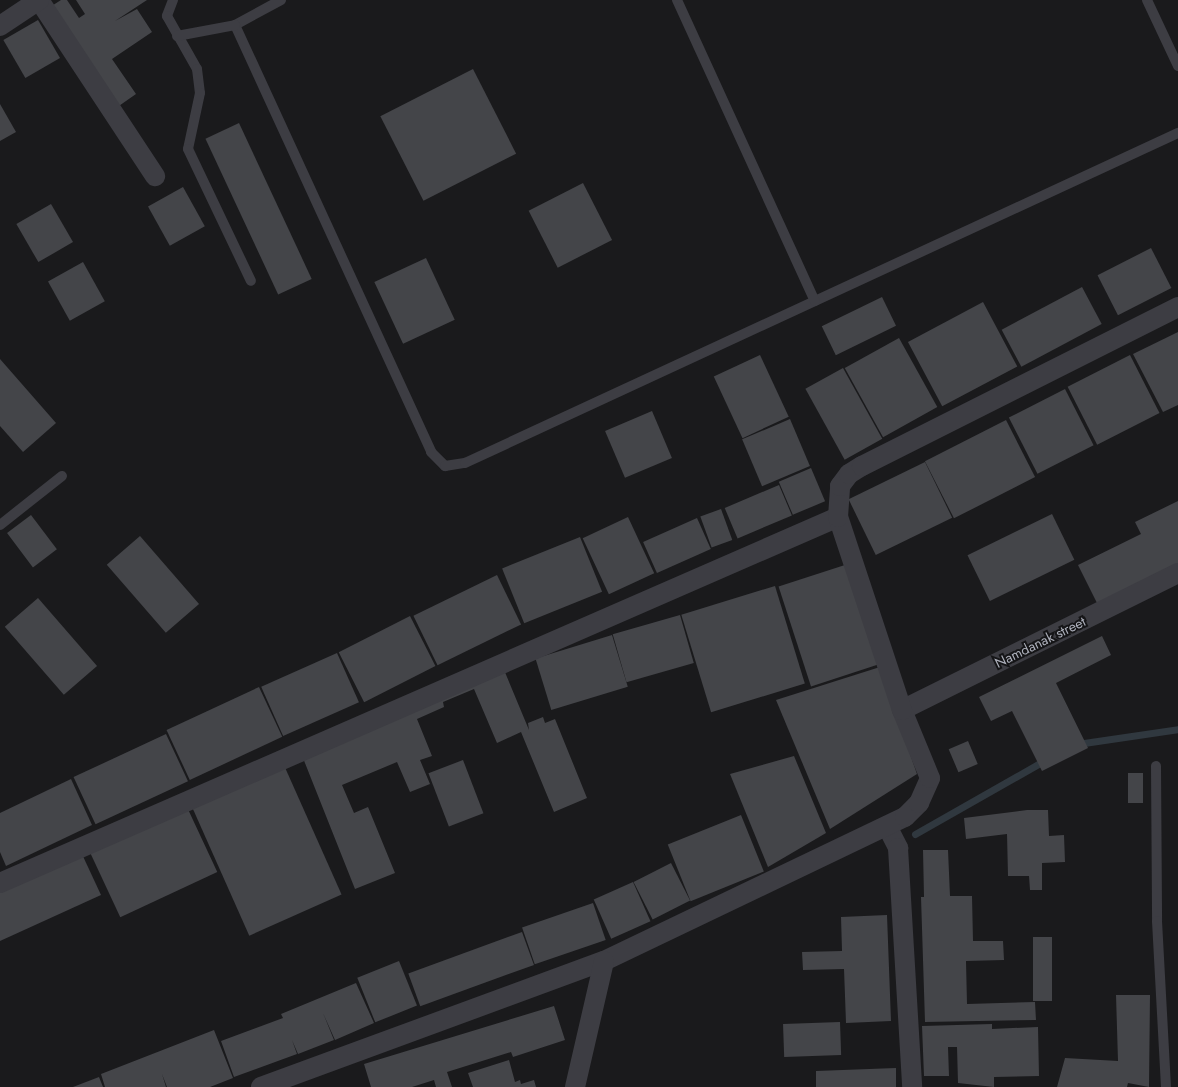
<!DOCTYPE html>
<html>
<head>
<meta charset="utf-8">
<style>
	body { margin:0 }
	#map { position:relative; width:1178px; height:1087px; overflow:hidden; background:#1a1a1c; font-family:Jost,sans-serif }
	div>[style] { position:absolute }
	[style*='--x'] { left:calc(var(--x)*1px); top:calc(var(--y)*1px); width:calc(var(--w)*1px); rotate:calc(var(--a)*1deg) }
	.stream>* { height:7px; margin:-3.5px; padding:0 3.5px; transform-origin:3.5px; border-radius:3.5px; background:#30383f }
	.building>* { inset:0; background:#444549; transform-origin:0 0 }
	.service>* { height:10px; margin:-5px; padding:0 5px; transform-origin:5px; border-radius:5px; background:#3d3d43 }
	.minor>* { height:20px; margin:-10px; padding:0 10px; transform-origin:10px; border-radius:10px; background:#3d3d43 }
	span { translate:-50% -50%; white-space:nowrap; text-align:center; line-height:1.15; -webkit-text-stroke:4px #151517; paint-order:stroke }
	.street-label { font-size:14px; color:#adb0bb }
</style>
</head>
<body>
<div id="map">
	<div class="stream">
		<div style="--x:1077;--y:744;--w:102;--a:-8.4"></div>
		<div style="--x:915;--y:834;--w:150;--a:-29.6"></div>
	</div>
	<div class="building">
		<div style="clip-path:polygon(61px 0,67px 0,79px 18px,85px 14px,76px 0,147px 0,115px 21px,137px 9px,152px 32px,112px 59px,136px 94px,116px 108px,47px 9px)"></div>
		<div style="left:38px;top:20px;width:44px;height:40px;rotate:60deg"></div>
		<div style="left:473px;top:69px;width:95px;height:104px;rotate:63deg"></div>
		<div style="clip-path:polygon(0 104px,16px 132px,0 141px)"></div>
		<div style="left:239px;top:123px;width:172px;height:37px;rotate:65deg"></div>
		<div style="left:583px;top:183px;width:64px;height:61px;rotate:63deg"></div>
		<div style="left:183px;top:187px;width:45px;height:40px;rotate:61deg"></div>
		<div style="left:51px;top:204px;width:44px;height:40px;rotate:60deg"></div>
		<div style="left:1151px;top:248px;width:45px;height:60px;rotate:63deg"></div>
		<div style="left:426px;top:258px;width:68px;height:57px;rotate:65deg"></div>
		<div style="left:83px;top:262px;width:45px;height:40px;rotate:61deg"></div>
		<div style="left:1082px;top:287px;width:42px;height:91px;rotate:62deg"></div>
		<div style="left:882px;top:297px;width:32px;height:67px;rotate:64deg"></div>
		<div style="left:983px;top:302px;width:73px;height:85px;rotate:62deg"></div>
		<div style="clip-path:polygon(1178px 332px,1178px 405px,1163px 412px,1133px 354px)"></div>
		<div style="left:899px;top:338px;width:79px;height:62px;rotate:61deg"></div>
		<div style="left:760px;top:355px;width:68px;height:51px;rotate:65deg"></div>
		<div style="left:1130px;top:355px;width:65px;height:70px;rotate:63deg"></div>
		<div style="clip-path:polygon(0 359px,56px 423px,23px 452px,0 426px)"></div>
		<div style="left:843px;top:368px;width:81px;height:43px;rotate:61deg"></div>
		<div style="left:1065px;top:389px;width:63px;height:63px;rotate:63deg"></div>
		<div style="left:652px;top:411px;width:51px;height:51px;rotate:67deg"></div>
		<div style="left:790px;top:419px;width:51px;height:52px;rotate:67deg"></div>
		<div style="left:1006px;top:420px;width:64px;height:91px;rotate:63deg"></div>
		<div style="left:925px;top:462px;width:62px;height:85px;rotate:64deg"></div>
		<div style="left:811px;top:468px;width:36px;height:35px;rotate:67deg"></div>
		<div style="left:779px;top:485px;width:33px;height:59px;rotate:67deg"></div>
		<div style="clip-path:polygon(1178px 501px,1178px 564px,1097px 603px,1078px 565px,1141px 534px,1135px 522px)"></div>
		<div style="left:721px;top:509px;width:33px;height:22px;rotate:70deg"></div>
		<div style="left:1052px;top:514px;width:51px;height:94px;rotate:64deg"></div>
		<div style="left:31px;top:515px;width:43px;height:30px;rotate:53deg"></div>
		<div style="left:628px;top:517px;width:62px;height:50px;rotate:65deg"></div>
		<div style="left:697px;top:518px;width:34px;height:59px;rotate:66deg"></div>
		<div style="left:140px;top:536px;width:90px;height:44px;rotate:49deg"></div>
		<div style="left:580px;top:537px;width:59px;height:84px;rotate:68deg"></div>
		<div style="left:848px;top:564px;width:105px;height:73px;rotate:72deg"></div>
		<div style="left:497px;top:575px;width:55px;height:93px;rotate:64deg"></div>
		<div style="left:775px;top:586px;width:102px;height:98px;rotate:73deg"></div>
		<div style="left:38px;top:598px;width:90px;height:44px;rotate:49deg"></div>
		<div style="left:680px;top:615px;width:50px;height:70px;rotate:74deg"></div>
		<div style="left:410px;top:616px;width:56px;height:80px;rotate:63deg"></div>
		<div style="left:612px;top:635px;width:54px;height:80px;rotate:73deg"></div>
		<div style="clip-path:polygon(1102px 636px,1111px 655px,1056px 683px,1088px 748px,1042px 771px,1012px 711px,991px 721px,979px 697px)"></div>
		<div style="left:337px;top:653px;width:54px;height:83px;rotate:66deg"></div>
		<div style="clip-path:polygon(502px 665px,529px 730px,528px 723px,543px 717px,545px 723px,555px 719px,587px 798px,554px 812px,521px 732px,497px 743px,474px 689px,443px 702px,444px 707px,417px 719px,432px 756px,420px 760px,430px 784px,410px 792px,397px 762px,342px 785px,354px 813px,368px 807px,395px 873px,355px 889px,301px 753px)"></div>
		<div style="clip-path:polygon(880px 667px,917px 774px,830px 829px,776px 700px)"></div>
		<div style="left:259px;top:687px;width:55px;height:102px;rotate:65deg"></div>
		<div style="left:166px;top:734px;width:52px;height:102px;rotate:65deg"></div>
		<div style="left:968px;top:741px;width:25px;height:21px;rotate:67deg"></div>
		<div style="clip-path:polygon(794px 756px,826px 833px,768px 867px,730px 774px)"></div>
		<div style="left:463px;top:760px;width:57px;height:37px;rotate:69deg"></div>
		<div style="left:283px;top:763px;width:144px;height:101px;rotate:66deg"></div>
		<div style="left:1128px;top:773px;width:15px;height:30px"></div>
		<div style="clip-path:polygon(71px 779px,92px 825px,6px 866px,0 852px,0 813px)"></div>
		<div style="left:186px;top:805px;width:74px;height:107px;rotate:65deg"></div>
		<div style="clip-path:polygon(1027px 810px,1048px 810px,1049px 836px,1064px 835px,1065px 862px,1042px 863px,1042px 890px,1030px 890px,1029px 876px,1008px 876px,1007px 834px,966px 839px,964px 818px)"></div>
		<div style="left:741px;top:815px;width:61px;height:79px;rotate:68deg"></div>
		<div style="clip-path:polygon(923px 850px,948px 850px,950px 896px,972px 896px,973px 941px,1003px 941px,1004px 960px,966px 961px,967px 1004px,1035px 1002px,1036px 1020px,925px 1022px,921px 897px,924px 897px)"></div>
		<div style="clip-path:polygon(81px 852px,101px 895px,0 941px,0 888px)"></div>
		<div style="left:671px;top:863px;width:42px;height:42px;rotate:63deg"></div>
		<div style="left:633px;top:882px;width:43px;height:43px;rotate:66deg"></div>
		<div style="left:593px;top:903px;width:39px;height:75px;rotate:71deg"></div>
		<div style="clip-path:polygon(887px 915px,891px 1021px,846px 1023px,844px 969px,803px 970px,802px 952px,842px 951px,841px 917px)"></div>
		<div style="left:522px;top:932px;width:35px;height:121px;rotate:70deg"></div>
		<div style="left:1033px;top:937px;width:19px;height:64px"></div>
		<div style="left:399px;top:961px;width:48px;height:45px;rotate:68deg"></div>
		<div style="clip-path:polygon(356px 983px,374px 1023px,335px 1040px,323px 1013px,334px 1040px,298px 1054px,292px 1040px,297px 1054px,234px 1077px,221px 1041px,283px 1018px,281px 1014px)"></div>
		<div style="clip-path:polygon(1116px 995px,1150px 995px,1149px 1087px,1128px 1083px,1127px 1087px,1057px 1087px,1065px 1058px,1118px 1061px)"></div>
		<div style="clip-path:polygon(554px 1006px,565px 1040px,513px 1057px,511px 1052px,447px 1072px,452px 1087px,436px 1087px,434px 1080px,412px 1087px,371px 1087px,364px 1064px)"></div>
		<div style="left:840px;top:1022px;width:33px;height:57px;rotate:88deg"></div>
		<div style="clip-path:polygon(992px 1024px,992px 1029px,1038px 1027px,1039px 1076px,994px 1077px,994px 1087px,958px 1083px,957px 1047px,948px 1047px,949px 1076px,924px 1076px,922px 1026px)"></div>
		<div style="clip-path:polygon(214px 1030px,233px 1078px,210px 1087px,167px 1087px,162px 1074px,166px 1087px,105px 1087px,101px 1074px)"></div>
		<div style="clip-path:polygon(509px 1060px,515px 1082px,520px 1080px,521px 1084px,534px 1080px,536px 1087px,473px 1087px,468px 1073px)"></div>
		<div style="clip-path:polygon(896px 1068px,896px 1087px,816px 1087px,816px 1071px)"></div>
		<div style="clip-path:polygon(99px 1077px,103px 1087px,73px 1087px)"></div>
	</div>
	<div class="service">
		<div style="--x:173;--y:0;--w:17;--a:111"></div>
		<div style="--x:167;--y:16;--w:61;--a:60.5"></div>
		<div style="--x:197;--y:69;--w:24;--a:83"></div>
		<div style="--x:200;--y:93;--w:57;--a:102.1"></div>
		<div style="--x:188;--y:149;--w:146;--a:64.5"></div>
		<div style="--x:281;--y:0;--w:52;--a:151.5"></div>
		<div style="--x:235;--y:25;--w:470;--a:65.3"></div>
		<div style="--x:431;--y:452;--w:20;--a:45"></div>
		<div style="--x:445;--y:466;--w:20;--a:-9"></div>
		<div style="--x:465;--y:463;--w:786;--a:-24.84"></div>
		<div style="--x:677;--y:0;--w:331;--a:65.4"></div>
		<div style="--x:1147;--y:0;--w:73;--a:64.8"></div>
		<div style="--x:177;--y:36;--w:59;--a:-10.7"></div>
		<div style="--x:0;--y:525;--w:79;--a:-38.3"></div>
		<div style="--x:1156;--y:766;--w:155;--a:89.6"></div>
		<div style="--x:1157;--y:921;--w:166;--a:86.9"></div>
	</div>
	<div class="minor">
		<div style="--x:39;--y:0;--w:211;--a:56.6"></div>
		<div style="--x:0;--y:26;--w:47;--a:-33.7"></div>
		<div style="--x:902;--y:710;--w:308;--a:-26.4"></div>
		<div style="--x:887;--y:826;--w:25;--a:63"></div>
		<div style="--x:898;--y:848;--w:239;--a:86.6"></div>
		<div style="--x:0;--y:883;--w:914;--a:-23.59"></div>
		<div style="--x:261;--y:1087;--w:365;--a:-20.2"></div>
		<div style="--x:604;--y:961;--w:334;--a:-25.6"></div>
		<div style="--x:905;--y:817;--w:20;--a:-45"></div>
		<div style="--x:919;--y:803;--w:27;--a:-66"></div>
		<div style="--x:930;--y:778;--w:74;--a:-112.4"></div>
		<div style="--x:902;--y:710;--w:203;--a:-108.3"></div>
		<div style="--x:838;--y:517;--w:31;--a:-86"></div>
		<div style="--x:840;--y:486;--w:15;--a:-53"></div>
		<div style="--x:849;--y:474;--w:15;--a:-32"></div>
		<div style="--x:862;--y:466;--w:354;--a:-26.7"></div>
		<div style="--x:575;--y:1087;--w:129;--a:-77"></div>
	</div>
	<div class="street-label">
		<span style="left:1040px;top:642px;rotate:-26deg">Namdanak street</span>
	</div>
</div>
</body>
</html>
